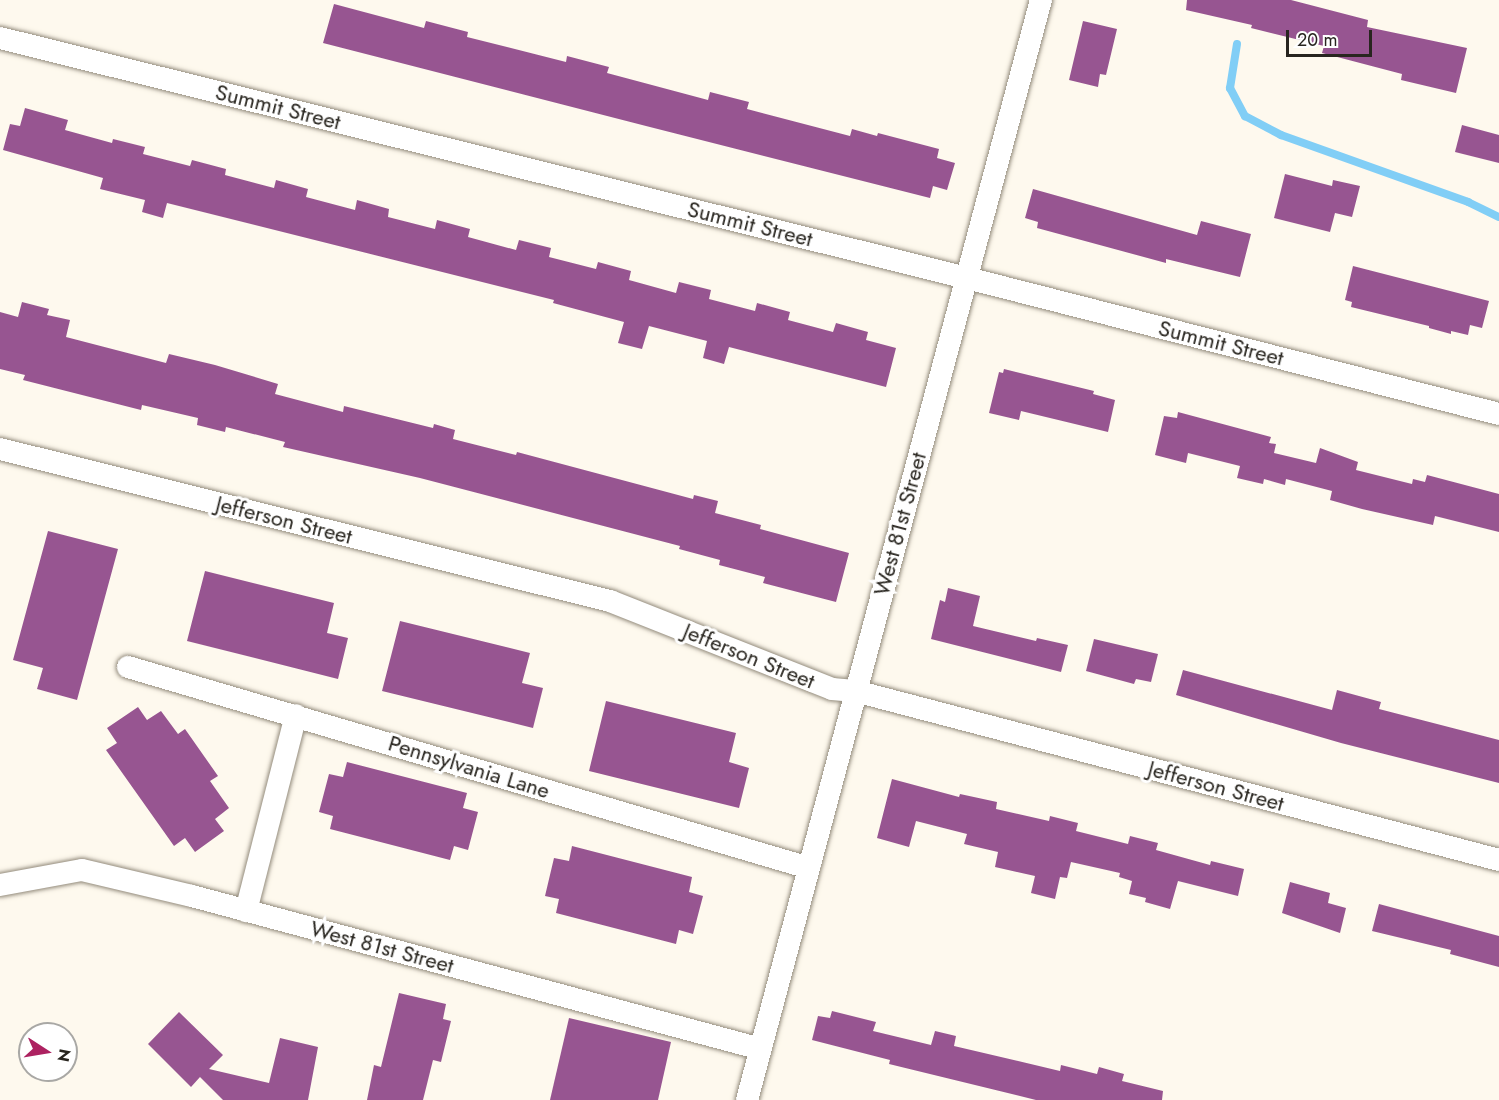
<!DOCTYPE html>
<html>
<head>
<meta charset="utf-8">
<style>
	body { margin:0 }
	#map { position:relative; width:1499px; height:1100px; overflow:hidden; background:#fef9ee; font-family:Jost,sans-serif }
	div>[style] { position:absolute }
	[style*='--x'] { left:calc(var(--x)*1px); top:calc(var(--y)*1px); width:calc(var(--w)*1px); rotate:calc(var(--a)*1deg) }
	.stream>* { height:8px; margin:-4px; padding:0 4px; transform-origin:4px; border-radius:4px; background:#81cef6 }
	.building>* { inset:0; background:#975591 }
	.roads { filter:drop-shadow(0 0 2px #938b7c) drop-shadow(0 0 2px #938b7c) }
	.street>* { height:22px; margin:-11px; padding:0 11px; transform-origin:11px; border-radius:11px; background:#fff }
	span { translate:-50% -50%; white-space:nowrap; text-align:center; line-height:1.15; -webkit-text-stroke:6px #fff; paint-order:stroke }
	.street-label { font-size:22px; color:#28251f }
	.north { position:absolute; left:18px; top:1022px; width:60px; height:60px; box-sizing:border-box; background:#fff; border:2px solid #a9a8a5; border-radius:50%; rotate:102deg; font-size:16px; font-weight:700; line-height:24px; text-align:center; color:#28251f }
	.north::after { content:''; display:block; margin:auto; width:21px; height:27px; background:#ad2261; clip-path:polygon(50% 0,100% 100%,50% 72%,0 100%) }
	.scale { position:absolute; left:1286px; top:30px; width:86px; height:27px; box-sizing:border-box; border:3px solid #28251f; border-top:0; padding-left:8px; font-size:18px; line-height:21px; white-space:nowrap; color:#28251f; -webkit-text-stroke:4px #fff; paint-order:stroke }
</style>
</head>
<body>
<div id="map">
	<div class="stream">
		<div style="--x:1237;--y:44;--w:45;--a:99"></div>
		<div style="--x:1230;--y:88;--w:32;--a:62"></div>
		<div style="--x:1245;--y:116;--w:41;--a:27.8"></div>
		<div style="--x:1281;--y:135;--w:199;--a:19.7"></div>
		<div style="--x:1468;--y:202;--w:34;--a:26"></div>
	</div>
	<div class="building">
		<div style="clip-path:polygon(1187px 0,1291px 0,1368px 20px,1367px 27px,1467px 48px,1456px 93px,1401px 80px,1402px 74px,1322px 53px,1324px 46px,1251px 28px,1252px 25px,1186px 10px)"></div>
		<div style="clip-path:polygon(334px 4px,424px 28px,426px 21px,468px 32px,467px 37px,566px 62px,567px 56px,609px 67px,607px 73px,708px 100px,710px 92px,749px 102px,747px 109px,850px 136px,852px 129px,877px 136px,878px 133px,939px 149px,937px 158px,955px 163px,947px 190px,933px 186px,930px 198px,646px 126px,323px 43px)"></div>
		<div style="clip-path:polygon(1083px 21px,1117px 29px,1106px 75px,1100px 74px,1098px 87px,1069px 80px)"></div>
		<div style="clip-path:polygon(25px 108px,68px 120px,65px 130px,112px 143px,113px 139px,145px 147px,143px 154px,190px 166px,192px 160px,226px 169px,225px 175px,274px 188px,276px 180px,308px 189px,306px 197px,355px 210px,357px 200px,389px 209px,388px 217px,435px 229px,437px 220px,470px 229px,468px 237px,516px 250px,519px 240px,551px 248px,549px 257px,596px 269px,598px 262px,631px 271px,629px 280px,676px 293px,679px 282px,711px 290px,709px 299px,755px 311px,757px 303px,790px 312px,788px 320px,833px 332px,836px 323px,868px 332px,866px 340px,896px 348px,886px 387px,729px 347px,724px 364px,703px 358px,707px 341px,649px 326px,642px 349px,618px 343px,624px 322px,553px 303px,554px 300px,167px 203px,163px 218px,142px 212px,145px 200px,100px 189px,103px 178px,3px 150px,10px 124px,20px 126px)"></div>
		<div style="clip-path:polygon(1462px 125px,1499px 135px,1499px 163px,1455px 152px)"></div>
		<div style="clip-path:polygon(1285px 174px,1332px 186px,1333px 180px,1360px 186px,1352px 217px,1335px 213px,1330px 232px,1274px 218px)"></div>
		<div style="clip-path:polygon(1033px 189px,1197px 235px,1201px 221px,1251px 234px,1240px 277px,1166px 259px,1166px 263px,1037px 228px,1038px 222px,1025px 218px)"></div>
		<div style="clip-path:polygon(1353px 266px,1489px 301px,1482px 328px,1470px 325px,1468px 335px,1451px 331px,1451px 334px,1429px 328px,1429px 326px,1351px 307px,1352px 302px,1345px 300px)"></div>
		<div style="clip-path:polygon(22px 302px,49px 309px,47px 315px,70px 320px,66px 337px,166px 363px,169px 354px,215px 365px,278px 384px,275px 394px,343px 412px,344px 406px,433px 428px,434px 424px,455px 430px,453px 439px,516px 455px,517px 452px,693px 499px,694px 495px,718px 501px,715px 513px,761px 525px,760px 529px,849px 553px,836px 602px,763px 583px,765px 577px,719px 565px,720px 560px,679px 549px,680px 546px,420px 478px,283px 447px,285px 442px,226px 427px,225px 432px,197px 425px,198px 418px,142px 405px,141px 410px,23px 380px,25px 375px,0 369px,0 312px,18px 317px)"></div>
		<div style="clip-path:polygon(1004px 369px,1094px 391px,1093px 394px,1115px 400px,1108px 432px,1021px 411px,1019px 420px,989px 413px,999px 372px,1003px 373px)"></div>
		<div style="clip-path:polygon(1178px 412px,1271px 437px,1269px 443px,1276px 444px,1274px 453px,1316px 463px,1320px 448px,1358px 462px,1356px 470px,1412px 484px,1413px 479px,1425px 482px,1427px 475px,1499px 494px,1499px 532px,1435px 516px,1433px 525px,1362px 509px,1330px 500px,1332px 491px,1286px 479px,1285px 485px,1264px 479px,1263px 484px,1237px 478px,1240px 466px,1188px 453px,1186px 463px,1155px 455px,1164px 416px,1177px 418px)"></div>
		<div style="clip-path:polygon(48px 531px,118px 549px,77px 700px,37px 689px,43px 668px,13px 660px)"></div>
		<div style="clip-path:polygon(205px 571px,334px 603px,327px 633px,348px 638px,338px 679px,187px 641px)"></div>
		<div style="clip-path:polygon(948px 588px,980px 596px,973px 626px,1036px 641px,1037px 638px,1068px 645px,1061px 672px,931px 639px,940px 600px,945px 602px)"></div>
		<div style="clip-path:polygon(400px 621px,530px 653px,522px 683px,543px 688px,533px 728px,382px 691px)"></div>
		<div style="clip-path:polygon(1094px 639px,1158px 654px,1151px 682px,1136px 679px,1134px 684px,1086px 671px)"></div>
		<div style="clip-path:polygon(1183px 670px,1332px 710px,1337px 690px,1381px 702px,1379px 709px,1499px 740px,1499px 783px,1341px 743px,1176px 695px)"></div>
		<div style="clip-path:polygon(606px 701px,736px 733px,729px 762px,749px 768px,739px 808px,589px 771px)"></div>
		<div style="clip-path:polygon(138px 707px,147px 720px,161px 711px,178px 734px,185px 729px,218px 776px,210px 781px,229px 808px,215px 819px,224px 831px,195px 852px,185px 838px,174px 846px,106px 750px,117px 743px,107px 728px)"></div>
		<div style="clip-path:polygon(347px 762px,467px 793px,463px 808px,478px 812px,468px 850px,454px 846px,450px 860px,330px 829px,333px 816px,319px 812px,329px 774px,343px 777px)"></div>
		<div style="clip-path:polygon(892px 779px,959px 797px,960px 794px,997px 802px,996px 809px,1049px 821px,1050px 816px,1078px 823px,1076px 831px,1128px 844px,1130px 836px,1158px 843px,1156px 850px,1210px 865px,1211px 861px,1244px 869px,1238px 896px,1178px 881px,1170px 909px,1145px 902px,1146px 898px,1129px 894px,1132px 881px,1119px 877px,1120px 873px,1071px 862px,1067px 878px,1060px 877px,1055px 899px,1031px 893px,1035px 876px,995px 867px,998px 852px,964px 844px,967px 834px,916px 821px,909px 847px,877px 838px)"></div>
		<div style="clip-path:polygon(572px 846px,692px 877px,689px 892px,703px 896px,693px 934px,679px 930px,676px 944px,556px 913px,559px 899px,545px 896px,554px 858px,569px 861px)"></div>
		<div style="clip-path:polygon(1290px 882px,1330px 893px,1328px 903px,1346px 908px,1340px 933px,1282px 913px)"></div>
		<div style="clip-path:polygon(1379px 904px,1499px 936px,1499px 967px,1450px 954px,1451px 950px,1372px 931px)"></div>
		<div style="clip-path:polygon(399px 993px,446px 1004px,443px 1019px,451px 1021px,441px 1062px,433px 1060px,423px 1100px,367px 1100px,374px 1065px,381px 1067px)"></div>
		<div style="clip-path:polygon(832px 1011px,876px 1022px,873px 1031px,931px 1045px,935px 1031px,956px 1036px,954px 1046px,1060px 1071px,1061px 1065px,1097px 1074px,1099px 1067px,1124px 1074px,1122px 1081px,1163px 1091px,1162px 1100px,1036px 1100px,889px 1064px,890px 1060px,812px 1040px,818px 1016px,830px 1018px)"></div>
		<div style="clip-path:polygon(179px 1012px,223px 1055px,209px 1069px,269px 1083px,280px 1038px,318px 1047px,308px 1100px,223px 1100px,200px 1077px,191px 1087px,148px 1044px)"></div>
		<div style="clip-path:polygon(569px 1018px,671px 1042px,658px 1100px,550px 1100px)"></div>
	</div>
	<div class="roads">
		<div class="street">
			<div style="--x:0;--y:38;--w:996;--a:13.94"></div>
			<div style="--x:967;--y:278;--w:549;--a:14.34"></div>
			<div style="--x:0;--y:449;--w:629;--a:13.99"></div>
			<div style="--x:610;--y:601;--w:239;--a:21.6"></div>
			<div style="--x:832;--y:689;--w:23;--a:5"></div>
			<div style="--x:855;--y:691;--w:666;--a:14.7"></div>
			<div style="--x:128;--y:667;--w:710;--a:16.44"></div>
			<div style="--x:0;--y:885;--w:83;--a:-10.4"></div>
			<div style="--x:82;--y:870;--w:113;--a:13.3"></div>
			<div style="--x:192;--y:896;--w:589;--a:15.05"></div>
			<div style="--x:246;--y:911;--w:202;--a:-75.7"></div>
			<div style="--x:747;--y:1100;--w:1139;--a:-75.04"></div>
		</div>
	</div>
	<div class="street-label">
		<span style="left:278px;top:107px;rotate:14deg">Summit Street</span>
		<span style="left:750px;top:224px;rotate:14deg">Summit Street</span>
		<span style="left:1221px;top:343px;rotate:14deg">Summit Street</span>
		<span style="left:284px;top:520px;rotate:14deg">Jefferson Street</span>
		<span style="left:900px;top:524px;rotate:-75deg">West 81st Street</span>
		<span style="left:749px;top:656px;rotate:22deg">Jefferson Street</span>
		<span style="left:469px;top:767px;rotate:17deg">Pennsylvania Lane</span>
		<span style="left:1216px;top:786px;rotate:15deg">Jefferson Street</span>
		<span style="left:382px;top:947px;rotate:15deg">West 81st Street</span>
	</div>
	<div class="north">N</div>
	<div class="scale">20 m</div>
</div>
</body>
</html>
